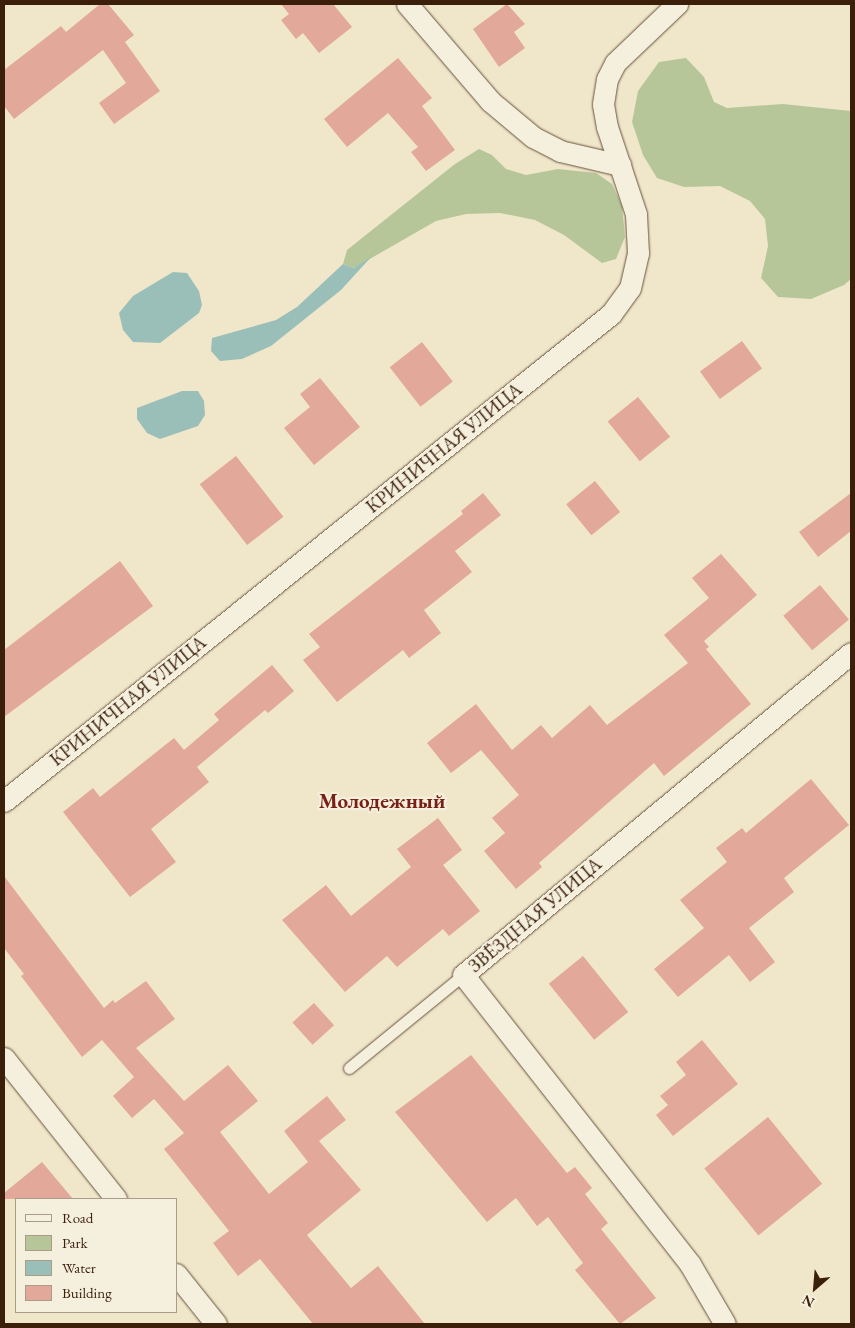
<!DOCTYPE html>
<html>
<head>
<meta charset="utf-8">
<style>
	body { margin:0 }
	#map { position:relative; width:855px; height:1328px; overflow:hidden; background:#f0e7cb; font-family:"EB Garamond",serif }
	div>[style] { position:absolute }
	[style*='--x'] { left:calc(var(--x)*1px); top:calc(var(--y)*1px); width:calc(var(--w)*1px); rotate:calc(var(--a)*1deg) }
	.green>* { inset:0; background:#b7c699 }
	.water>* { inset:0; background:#9abfb8 }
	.building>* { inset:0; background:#e2a899; transform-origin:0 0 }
	.roads { filter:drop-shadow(0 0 1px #68513a) drop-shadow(0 0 1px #68513a) }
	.lane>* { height:11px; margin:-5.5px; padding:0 5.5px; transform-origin:5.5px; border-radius:5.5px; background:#f5efdd }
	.street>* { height:21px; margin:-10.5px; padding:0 10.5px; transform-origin:10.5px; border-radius:10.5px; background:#f5efdd }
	span { translate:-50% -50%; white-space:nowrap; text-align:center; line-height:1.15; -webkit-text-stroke:4.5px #f5efdd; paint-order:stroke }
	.street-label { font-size:19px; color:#3b1f0a }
	.quarter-label { font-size:21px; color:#7a1f14; font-weight:700 }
	.frame { position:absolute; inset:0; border:5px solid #3b1f0a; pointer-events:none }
	.legend { position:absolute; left:15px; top:1198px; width:162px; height:115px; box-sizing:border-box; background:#f5efdd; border:1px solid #ab9c89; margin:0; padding:6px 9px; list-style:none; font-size:15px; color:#3b1f0a }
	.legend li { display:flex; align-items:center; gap:10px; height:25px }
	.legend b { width:25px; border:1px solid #ab9c89 }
	.north { position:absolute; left:790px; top:1263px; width:50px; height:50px; -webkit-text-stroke:4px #f5efdd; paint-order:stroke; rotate:207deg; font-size:14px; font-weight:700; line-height:20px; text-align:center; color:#3b1f0a }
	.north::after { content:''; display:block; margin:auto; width:18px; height:22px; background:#3b1f0a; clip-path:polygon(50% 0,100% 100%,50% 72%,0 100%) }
</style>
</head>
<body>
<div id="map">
	<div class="green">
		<div style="clip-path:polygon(686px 58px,704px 77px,714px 102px,727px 108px,783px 104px,851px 111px,851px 279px,844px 285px,811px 299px,778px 297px,761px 278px,768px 246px,765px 219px,750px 201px,720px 186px,684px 187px,657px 178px,643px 155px,632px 122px,638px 91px,659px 62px)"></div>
		<div style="clip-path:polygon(479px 149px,492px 155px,506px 169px,526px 175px,558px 169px,596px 173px,612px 184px,622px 206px,625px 237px,616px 259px,602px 263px,564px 235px,535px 220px,500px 213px,466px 214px,436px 221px,354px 268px,343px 264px,347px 250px,455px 164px)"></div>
	</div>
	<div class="water">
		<div style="clip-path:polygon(372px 256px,341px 290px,271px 346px,242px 359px,220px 361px,211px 351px,212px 338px,276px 320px,297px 307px,343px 264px,354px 268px)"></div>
		<div style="clip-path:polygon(173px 272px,187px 273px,199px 291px,202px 305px,199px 313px,160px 343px,133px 342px,123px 330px,119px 313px,133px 296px)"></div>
		<div style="clip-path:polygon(182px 391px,198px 391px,204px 401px,205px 415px,198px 426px,160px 439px,147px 433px,137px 419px,137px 408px)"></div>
	</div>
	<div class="building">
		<div style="clip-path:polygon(100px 4px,108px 4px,134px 35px,125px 42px,160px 91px,114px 124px,99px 103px,126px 83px,103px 50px,14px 119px,4px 106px,4px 70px,61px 26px,66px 32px)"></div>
		<div style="clip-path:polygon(281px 4px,333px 4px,352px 27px,319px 53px,303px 33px,296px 39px,281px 20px,289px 14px)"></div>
		<div style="clip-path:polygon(507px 4px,525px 24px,514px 32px,525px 48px,499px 67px,473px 29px)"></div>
		<div style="clip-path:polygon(398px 58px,432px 98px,422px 106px,455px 150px,426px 171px,411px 152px,418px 147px,388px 113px,347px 147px,324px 119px)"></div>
		<div style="left:742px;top:341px;width:34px;height:52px;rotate:54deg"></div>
		<div style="left:422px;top:342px;width:50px;height:41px;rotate:52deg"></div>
		<div style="clip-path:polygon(320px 378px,360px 427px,314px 465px,284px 428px,310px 407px,300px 394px)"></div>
		<div style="left:638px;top:397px;width:51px;height:39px;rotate:51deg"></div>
		<div style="left:236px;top:456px;width:77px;height:46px;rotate:52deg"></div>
		<div style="left:595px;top:481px;width:40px;height:37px;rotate:51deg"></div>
		<div style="clip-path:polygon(483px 493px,501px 515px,455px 551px,472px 572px,424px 610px,441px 633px,409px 658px,403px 650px,337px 702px,303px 660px,320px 647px,309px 634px,463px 514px,461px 511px)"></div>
		<div style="clip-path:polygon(851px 493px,851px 531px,818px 557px,799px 532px)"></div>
		<div style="clip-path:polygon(721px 554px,757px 595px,704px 641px,709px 647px,706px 649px,751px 704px,664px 776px,654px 763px,539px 863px,542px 867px,516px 889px,484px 851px,505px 833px,492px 818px,519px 795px,481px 750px,451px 773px,427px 743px,476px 704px,512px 750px,541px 725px,552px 738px,590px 705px,607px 725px,688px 663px,664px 635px,709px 598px,692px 578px)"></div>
		<div style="clip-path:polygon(120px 561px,153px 606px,4px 717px,4px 650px)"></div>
		<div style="left:820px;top:585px;width:45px;height:48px;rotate:50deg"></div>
		<div style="clip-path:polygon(272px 665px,294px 691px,268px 713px,265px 710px,197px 767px,209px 782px,151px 829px,176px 862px,130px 897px,63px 812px,93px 788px,100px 797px,174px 738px,184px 750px,219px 720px,214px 714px)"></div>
		<div style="clip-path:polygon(811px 779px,849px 825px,784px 878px,794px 892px,749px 928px,775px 962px,750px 982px,729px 955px,678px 997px,654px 969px,704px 928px,680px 900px,727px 862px,716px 848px,742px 828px,746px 833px)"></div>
		<div style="clip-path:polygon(438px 818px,462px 850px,443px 865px,480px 911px,449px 936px,443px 929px,397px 967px,387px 956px,345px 992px,282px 920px,326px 885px,351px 916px,411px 867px,397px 849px)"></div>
		<div style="clip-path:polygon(4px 876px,104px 1008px,113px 1000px,115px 1003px,146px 981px,175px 1019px,136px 1048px,184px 1101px,228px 1065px,258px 1101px,220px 1132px,269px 1194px,308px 1162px,284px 1131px,327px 1096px,346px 1120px,319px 1141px,361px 1190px,307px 1235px,351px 1288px,378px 1266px,425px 1324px,313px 1324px,260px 1259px,238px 1276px,213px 1243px,229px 1231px,164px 1149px,184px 1133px,154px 1099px,132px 1118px,113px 1096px,134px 1077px,102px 1040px,82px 1057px,21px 976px,24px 974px,4px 948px)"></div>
		<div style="left:583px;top:956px;width:72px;height:44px;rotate:51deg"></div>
		<div style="left:314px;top:1003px;width:30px;height:29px;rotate:48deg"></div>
		<div style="clip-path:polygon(702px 1040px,738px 1084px,673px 1136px,656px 1115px,668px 1105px,660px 1096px,686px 1075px,676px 1062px)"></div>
		<div style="clip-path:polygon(471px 1055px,567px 1173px,575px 1167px,592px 1188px,585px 1194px,608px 1223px,601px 1229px,656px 1298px,620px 1324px,575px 1270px,583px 1263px,548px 1217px,537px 1226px,516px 1198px,487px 1222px,395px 1112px)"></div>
		<div style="left:768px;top:1117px;width:86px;height:82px;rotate:51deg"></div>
		<div style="clip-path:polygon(42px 1162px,73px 1199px,4px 1199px,4px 1193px)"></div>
	</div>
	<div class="roads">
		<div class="lane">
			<div style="--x:349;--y:1068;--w:147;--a:-39.2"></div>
		</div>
		<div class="street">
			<div style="--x:407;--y:4;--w:128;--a:49.4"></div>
			<div style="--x:490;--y:101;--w:56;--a:39.9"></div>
			<div style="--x:533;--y:137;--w:30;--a:27"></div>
			<div style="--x:560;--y:151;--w:62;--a:13.1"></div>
			<div style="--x:4;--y:801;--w:778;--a:-38.74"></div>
			<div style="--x:611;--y:314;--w:32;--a:-54"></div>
			<div style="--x:630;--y:288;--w:36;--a:-77"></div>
			<div style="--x:638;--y:253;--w:39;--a:-93"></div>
			<div style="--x:636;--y:214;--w:92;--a:-108.4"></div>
			<div style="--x:607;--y:127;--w:23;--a:-100"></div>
			<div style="--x:603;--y:104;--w:25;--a:-81"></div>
			<div style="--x:607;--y:79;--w:18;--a:-63"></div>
			<div style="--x:615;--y:63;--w:86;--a:-43.6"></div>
			<div style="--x:4;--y:1058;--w:180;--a:51.5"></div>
			<div style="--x:176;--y:1274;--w:64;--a:51.3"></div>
			<div style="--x:725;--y:1324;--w:69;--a:-120.3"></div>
			<div style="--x:690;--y:1264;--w:367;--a:-128.1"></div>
			<div style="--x:463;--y:975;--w:504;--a:-39.69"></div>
		</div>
	</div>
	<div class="street-label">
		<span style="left:444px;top:448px;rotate:-39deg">КРИНИЧНАЯ УЛИЦА</span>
		<span style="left:128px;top:701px;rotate:-39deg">КРИНИЧНАЯ УЛИЦА</span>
		<span style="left:535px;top:915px;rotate:-40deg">ЗВЁЗДНАЯ УЛИЦА</span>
	</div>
	<div class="quarter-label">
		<span style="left:382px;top:801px">Молодежный</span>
	</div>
	<div class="frame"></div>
	<ul class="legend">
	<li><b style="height:6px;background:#f5efdd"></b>Road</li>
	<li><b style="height:14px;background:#b7c699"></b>Park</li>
	<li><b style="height:14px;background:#9abfb8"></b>Water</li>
	<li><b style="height:14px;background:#e2a899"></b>Building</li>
	</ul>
	<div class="north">N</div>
</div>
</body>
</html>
